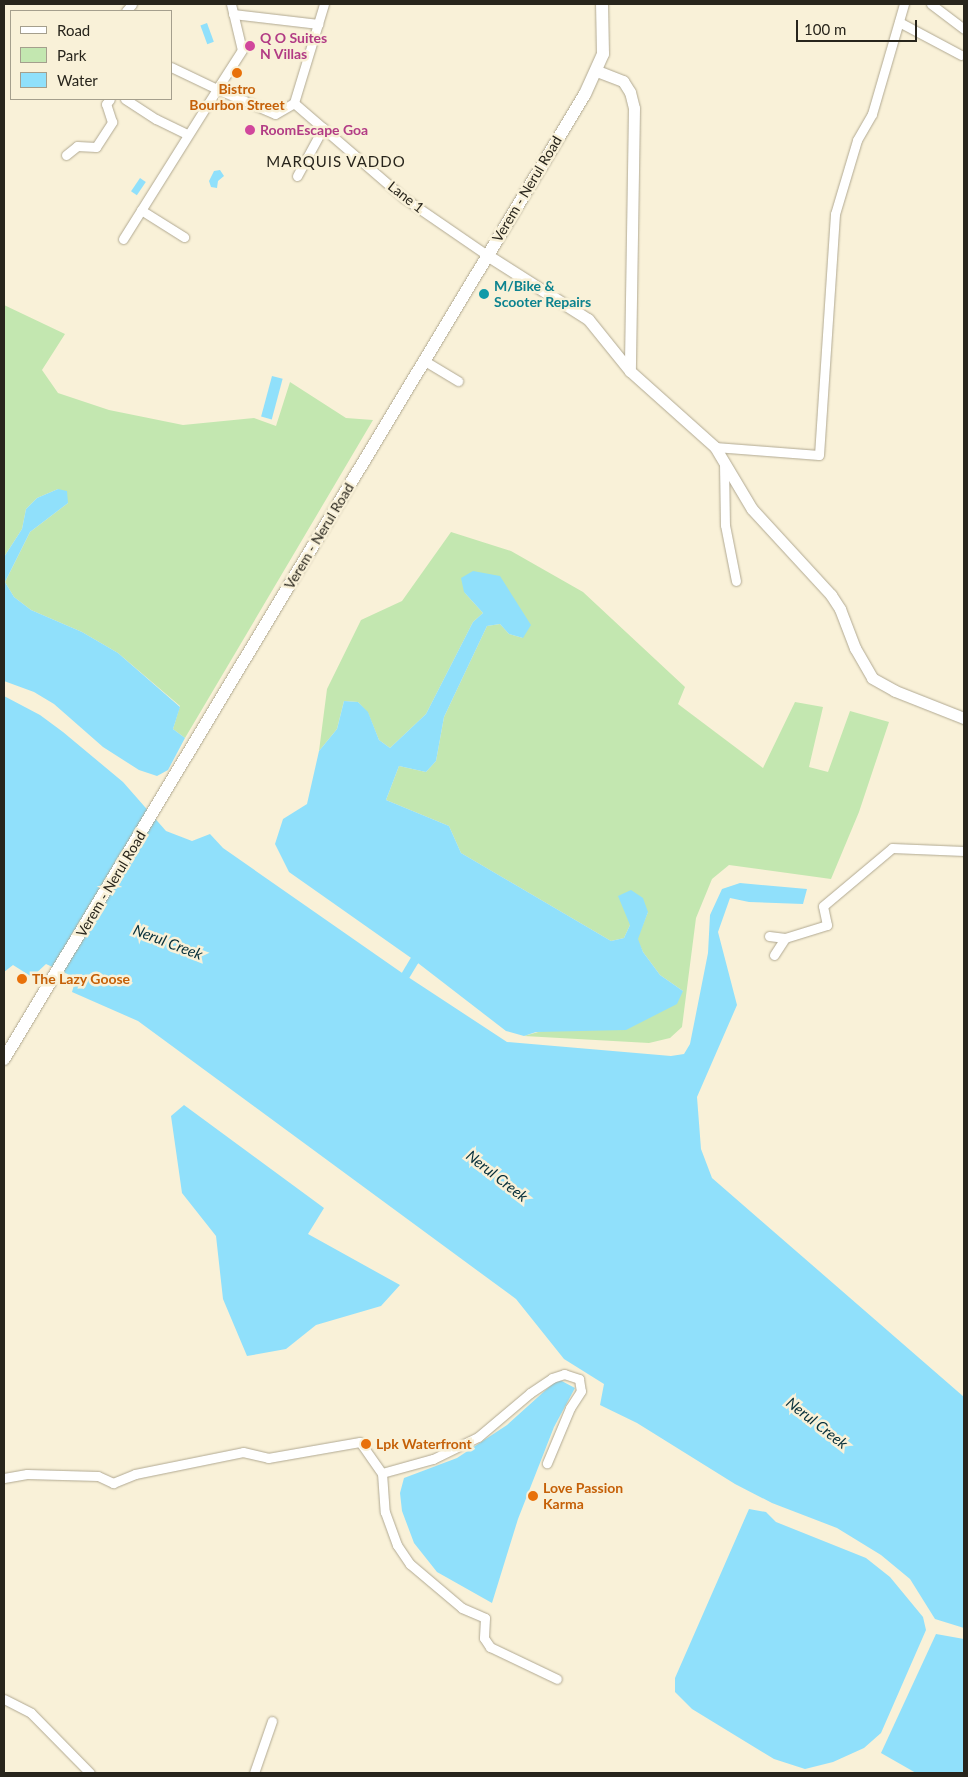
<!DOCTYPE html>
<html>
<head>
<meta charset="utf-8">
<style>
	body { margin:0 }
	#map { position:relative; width:968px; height:1777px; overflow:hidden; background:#f9f1d8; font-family:Lato,sans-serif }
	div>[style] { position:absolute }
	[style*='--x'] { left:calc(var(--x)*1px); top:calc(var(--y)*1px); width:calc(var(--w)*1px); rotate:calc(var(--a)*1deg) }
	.green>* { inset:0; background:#c3e7b0 }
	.water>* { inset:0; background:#90e0fb; transform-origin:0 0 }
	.canal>* { height:9px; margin:-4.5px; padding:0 4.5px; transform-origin:4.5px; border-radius:4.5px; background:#90e0fb }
	.roads { filter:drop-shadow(0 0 1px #b1a992) drop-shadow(0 0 1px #b1a992) }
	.minor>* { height:9px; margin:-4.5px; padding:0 4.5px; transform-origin:4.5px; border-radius:4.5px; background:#fff }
	.tertiary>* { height:11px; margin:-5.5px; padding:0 5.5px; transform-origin:5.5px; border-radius:5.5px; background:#fff }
	.secondary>* { height:12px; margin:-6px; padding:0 6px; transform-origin:6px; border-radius:6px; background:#fff }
	.dots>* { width:14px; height:14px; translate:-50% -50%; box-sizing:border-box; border:2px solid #f9f1d8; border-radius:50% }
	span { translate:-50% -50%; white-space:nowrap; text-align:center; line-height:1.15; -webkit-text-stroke:5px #f9f1d8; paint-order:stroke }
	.hotel-label { font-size:14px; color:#b23c85; font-weight:700 }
	.left { translate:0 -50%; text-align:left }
	.food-label { font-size:14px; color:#c56008; font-weight:700 }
	.street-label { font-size:14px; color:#28251c }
	.culture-label { font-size:14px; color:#0d838f; font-weight:700 }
	.neighbourhood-label { font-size:15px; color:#28251c; letter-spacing:1px }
	.water-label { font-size:15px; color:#062f3a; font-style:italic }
	.frame { position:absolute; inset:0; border:5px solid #28251c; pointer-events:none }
	.legend { position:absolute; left:10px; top:10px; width:162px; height:90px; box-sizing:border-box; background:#f9f1d8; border:1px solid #a59f8d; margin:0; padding:6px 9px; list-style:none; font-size:15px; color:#28251c }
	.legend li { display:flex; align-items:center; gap:10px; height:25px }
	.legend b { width:25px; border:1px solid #a59f8d }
	.scale { position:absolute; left:796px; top:20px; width:121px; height:22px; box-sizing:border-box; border:2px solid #28251c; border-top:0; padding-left:6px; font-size:15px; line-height:18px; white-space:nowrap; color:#28251c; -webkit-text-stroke:4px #f9f1d8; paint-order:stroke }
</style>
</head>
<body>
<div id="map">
	<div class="green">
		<div style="clip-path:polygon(4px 305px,65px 334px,42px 370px,58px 393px,109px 410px,183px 425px,254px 418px,276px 426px,290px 382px,346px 418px,373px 420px,185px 738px,173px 729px,180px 706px,118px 653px,82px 632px,31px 610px,14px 597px,5px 582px,30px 532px,68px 503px,58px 489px,37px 498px,26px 509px,22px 529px,4px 557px)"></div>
		<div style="clip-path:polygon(451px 532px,511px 551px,583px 592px,685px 687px,678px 704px,763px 768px,795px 702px,823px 707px,809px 767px,828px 772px,850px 711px,889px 722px,859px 812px,831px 879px,729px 865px,712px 879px,696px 918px,682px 1027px,670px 1038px,649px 1043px,524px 1036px,683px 991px,660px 975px,643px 952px,637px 939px,648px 912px,630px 925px,624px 938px,611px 941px,461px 853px,449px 826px,386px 800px,399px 766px,426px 772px,436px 761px,444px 717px,487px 626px,500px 624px,509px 634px,523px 638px,464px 592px,483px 613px,473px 622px,426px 714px,390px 748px,379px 740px,368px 713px,358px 702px,344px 701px,337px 729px,319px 751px,327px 689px,361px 620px,402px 601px)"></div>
	</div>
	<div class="water">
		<div style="left:207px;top:23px;width:20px;height:7px;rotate:70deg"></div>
		<div style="clip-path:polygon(220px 170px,224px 176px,218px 181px,217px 188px,211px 187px,209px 181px,214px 171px)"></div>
		<div style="left:140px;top:178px;width:7px;height:16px;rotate:34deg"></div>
		<div style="left:272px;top:376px;width:11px;height:42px;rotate:15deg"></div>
		<div style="clip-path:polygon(58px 489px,67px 491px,68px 503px,30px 532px,5px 582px,14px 597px,31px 610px,82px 632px,118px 653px,180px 707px,173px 729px,185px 738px,168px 770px,157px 776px,139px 770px,103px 747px,54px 704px,34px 692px,4px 681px,4px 557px,22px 529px,26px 509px,37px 498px)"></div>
		<div style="clip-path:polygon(473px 571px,500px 576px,531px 625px,523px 638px,509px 634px,500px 624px,487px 626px,444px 717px,436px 761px,426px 772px,399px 766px,386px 800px,449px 826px,461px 853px,611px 941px,624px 938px,630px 925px,618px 896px,631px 890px,643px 898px,648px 912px,638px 939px,643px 952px,660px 975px,683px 991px,677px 1004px,626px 1030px,536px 1032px,524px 1036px,506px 1031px,414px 960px,289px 872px,275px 844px,283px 819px,307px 804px,319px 751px,337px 729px,344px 701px,358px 702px,368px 712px,379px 740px,390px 748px,426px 714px,473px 622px,483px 613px,464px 592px,461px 578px)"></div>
		<div style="clip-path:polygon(4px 696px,40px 715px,63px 732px,123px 782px,166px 831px,192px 841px,210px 834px,223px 848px,405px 975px,507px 1042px,671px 1056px,684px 1054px,690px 1044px,708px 953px,710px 915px,722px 889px,740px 883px,807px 889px,803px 904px,749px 902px,730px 898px,718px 932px,737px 1005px,697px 1097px,701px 1149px,712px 1178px,964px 1397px,964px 1628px,935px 1619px,910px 1579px,881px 1555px,837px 1528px,772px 1503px,735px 1484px,637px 1423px,600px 1405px,604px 1384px,564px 1359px,516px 1299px,138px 1021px,72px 992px,76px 978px,46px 964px,32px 977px,13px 965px,4px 972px)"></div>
		<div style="clip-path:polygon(184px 1105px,324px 1208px,308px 1234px,400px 1285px,381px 1306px,316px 1325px,286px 1349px,247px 1356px,223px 1299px,216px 1236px,182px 1193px,171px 1116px)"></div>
		<div style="clip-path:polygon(558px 1379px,575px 1388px,554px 1427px,518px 1519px,492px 1603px,437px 1572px,414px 1543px,402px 1511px,400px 1493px,404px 1478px,457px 1458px,507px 1425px)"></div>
		<div style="clip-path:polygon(749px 1509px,766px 1512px,776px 1522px,866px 1558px,890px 1577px,923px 1617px,926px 1630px,881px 1733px,864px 1748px,833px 1762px,805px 1769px,774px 1759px,692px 1709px,675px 1692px,675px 1678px)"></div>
		<div style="clip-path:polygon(936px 1634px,964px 1639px,964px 1773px,916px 1773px,881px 1753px)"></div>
	</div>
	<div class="canal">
		<div style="--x:405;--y:975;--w:17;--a:-59"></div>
	</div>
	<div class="roads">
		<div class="minor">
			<div style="--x:231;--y:4;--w:47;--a:76.6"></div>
			<div style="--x:242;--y:50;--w:46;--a:122.7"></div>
			<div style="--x:217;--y:89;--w:63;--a:23.3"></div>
			<div style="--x:275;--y:114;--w:22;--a:-30"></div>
			<div style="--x:324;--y:4;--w:103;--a:106.9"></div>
			<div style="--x:294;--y:103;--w:145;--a:40.8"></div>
			<div style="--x:404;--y:198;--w:101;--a:34.5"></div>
			<div style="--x:931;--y:4;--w:41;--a:37.1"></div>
			<div style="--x:126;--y:11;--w:9;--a:-49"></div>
			<div style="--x:233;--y:14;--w:86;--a:6.7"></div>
			<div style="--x:899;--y:22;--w:70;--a:28"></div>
			<div style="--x:125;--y:99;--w:37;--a:33"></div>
			<div style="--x:156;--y:119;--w:34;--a:26"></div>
			<div style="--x:66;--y:155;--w:14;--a:-39"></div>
			<div style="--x:77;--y:146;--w:19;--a:3"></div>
			<div style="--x:96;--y:147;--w:30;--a:-57"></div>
			<div style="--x:112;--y:122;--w:19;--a:-108"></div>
			<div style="--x:106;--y:104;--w:6;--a:-51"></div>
			<div style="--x:297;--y:176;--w:55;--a:-61.6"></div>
			<div style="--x:141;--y:210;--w:51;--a:32.1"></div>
			<div style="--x:123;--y:239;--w:177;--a:-57.9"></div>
			<div style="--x:217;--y:89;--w:51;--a:-154.4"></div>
			<div style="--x:423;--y:360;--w:41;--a:31"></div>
			<div style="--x:715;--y:447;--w:104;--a:4.4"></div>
			<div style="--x:819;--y:455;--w:242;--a:-86.2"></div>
			<div style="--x:835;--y:214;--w:77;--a:-73.4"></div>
			<div style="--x:857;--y:140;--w:30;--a:-60"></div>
			<div style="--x:872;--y:114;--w:115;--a:-73.8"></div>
			<div style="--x:724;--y:463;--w:62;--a:89.1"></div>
			<div style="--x:725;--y:525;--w:57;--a:78.9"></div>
			<div style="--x:769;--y:936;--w:16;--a:7"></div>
			<div style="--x:774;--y:955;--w:20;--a:-57"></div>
			<div style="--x:785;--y:938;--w:44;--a:-17.2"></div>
			<div style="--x:827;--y:925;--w:19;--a:-102"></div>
			<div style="--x:823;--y:906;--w:90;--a:-40"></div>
			<div style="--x:892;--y:848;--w:72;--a:2.4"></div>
			<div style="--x:382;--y:1473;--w:39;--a:86"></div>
			<div style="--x:385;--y:1512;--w:35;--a:70"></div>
			<div style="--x:397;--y:1545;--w:23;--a:56"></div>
			<div style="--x:410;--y:1564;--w:68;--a:40.2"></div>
			<div style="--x:462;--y:1608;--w:25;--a:23"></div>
			<div style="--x:485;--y:1618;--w:20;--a:93"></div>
			<div style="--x:484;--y:1638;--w:11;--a:56"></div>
			<div style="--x:490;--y:1647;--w:74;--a:25.5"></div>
			<div style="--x:4;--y:1478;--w:23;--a:-10"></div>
			<div style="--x:27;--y:1474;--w:71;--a:1.6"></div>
			<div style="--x:98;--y:1476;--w:17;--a:25"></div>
			<div style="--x:113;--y:1483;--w:24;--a:-22"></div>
			<div style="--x:135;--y:1474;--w:110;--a:-11.5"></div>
			<div style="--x:243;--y:1452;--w:26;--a:13"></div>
			<div style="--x:268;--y:1458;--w:93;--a:-9.9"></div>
			<div style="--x:360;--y:1442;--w:38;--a:55"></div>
			<div style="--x:382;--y:1473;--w:53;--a:-15.4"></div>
			<div style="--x:433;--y:1459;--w:50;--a:-26.1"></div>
			<div style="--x:478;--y:1437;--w:68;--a:-40.2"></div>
			<div style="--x:530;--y:1393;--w:27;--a:-34"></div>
			<div style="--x:552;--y:1378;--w:13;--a:-18"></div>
			<div style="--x:564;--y:1374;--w:16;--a:18"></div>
			<div style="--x:579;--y:1379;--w:12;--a:81"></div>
			<div style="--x:581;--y:1391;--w:20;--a:123"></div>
			<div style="--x:570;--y:1408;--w:60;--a:112.7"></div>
			<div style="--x:4;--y:1699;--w:30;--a:27"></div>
			<div style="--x:31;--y:1713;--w:84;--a:45.5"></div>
			<div style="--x:254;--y:1773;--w:55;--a:-70.9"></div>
		</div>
		<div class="tertiary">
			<div style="--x:597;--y:71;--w:28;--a:21"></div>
			<div style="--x:623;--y:81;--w:13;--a:58"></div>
			<div style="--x:630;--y:92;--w:16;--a:76"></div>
			<div style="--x:634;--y:108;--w:263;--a:90.9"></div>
			<div style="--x:630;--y:371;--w:114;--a:41.8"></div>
			<div style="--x:715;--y:447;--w:72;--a:59.2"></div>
			<div style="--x:752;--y:509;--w:117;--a:47.4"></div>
			<div style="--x:831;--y:595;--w:17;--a:57"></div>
			<div style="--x:840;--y:609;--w:42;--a:69"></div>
			<div style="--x:855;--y:648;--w:34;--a:60"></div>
			<div style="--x:872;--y:678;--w:26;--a:29"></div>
			<div style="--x:895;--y:691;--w:74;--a:21.4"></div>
			<div style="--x:487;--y:255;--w:120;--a:32.4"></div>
			<div style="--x:588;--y:319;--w:67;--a:51.1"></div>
		</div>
		<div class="secondary">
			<div style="--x:4;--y:1059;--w:1126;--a:-58.95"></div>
			<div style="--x:585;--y:94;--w:44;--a:-65.8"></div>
			<div style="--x:603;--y:54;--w:50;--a:-91.1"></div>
		</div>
	</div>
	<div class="dots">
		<div style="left:250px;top:46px;background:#d1479c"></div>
		<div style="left:237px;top:73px;background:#e8710a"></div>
		<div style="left:250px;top:130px;background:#d1479c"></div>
		<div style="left:484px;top:294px;background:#0f9aa8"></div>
		<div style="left:22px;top:979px;background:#e8710a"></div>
		<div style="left:366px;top:1444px;background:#e8710a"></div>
		<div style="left:533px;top:1496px;background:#e8710a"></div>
	</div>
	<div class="hotel-label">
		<span class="left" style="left:260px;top:46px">Q O Suites<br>N Villas</span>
		<span class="left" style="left:260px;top:130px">RoomEscape Goa</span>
	</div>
	<div class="food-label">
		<span style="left:237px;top:97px">Bistro<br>Bourbon Street</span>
		<span class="left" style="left:32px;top:979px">The Lazy Goose</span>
		<span class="left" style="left:376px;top:1444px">Lpk Waterfront</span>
		<span class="left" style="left:543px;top:1496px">Love Passion<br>Karma</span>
	</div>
	<div class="street-label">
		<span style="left:527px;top:189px;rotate:-59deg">Verem - Nerul Road</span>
		<span style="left:406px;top:197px;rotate:38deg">Lane 1</span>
		<span style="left:319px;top:536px;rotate:-59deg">Verem - Nerul Road</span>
		<span style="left:111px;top:884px;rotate:-59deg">Verem - Nerul Road</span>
	</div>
	<div class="culture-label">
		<span class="left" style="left:494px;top:294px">M/Bike &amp;<br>Scooter Repairs</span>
	</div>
	<div class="neighbourhood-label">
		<span style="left:336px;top:162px">MARQUIS VADDO</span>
	</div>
	<div class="water-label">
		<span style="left:168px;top:942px;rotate:21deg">Nerul Creek</span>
		<span style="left:497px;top:1176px;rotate:38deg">Nerul Creek</span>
		<span style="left:817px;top:1423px;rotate:38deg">Nerul Creek</span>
	</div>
	<div class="frame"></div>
	<ul class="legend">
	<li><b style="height:6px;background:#fff"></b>Road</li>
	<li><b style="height:14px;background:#c3e7b0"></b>Park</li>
	<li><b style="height:14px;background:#90e0fb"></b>Water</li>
	</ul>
	<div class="scale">100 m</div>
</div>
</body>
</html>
